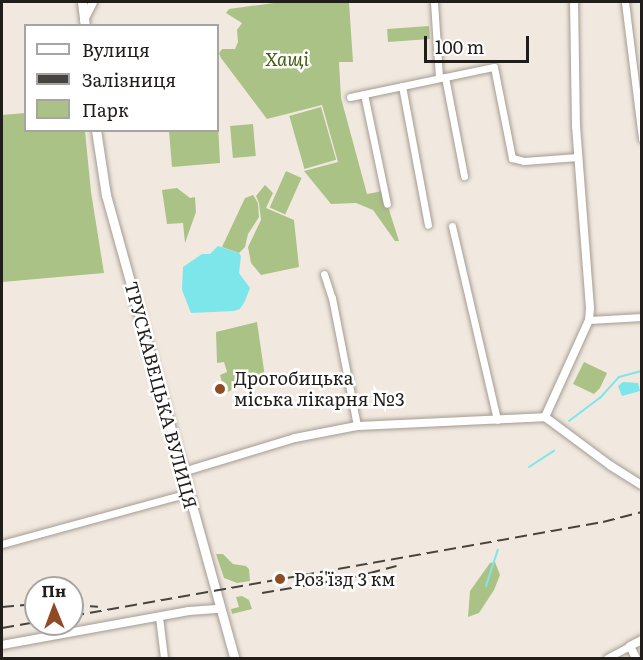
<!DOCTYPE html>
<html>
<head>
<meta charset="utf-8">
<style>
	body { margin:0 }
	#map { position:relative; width:643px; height:660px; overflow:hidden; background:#f1e9df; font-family:Literata,serif }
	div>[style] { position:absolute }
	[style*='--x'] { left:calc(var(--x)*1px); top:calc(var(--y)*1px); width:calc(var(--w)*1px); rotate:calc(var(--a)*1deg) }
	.green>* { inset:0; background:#abc286; transform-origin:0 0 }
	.water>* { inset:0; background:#7ce6ea }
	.stream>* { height:2px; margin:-1px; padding:0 1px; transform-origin:1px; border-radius:1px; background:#7ce6ea }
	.roads { filter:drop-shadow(0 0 2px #a49b93) drop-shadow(0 0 2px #a49b93) }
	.minor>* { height:7px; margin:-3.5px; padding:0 3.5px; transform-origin:3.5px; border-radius:3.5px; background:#fff }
	.tertiary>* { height:8px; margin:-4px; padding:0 4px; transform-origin:4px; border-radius:4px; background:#fff }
	.secondary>* { height:9px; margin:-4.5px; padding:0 4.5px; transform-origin:4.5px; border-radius:4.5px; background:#fff }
	.rail>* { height:2px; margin-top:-1px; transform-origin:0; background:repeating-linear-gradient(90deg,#47433f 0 12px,transparent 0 18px) }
	.dots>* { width:16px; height:16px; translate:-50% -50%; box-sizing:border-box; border:3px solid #fff; border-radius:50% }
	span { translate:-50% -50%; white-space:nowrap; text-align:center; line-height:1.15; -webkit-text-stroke:5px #fff; paint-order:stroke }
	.park-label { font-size:18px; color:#455d10; font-style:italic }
	.poi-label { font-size:18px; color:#201d1a }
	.left { translate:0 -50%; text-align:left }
	.street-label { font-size:18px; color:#201d1a }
	.frame { position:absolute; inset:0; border:3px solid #201d1a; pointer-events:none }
	.legend { position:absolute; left:24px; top:24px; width:195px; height:108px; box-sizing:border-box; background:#fff; border:2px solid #a6a5a3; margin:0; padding:8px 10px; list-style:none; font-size:18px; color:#201d1a }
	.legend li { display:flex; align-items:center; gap:12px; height:30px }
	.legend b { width:30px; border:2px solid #a6a5a3 }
	.north { position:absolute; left:24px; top:576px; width:60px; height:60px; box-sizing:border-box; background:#fff; border:2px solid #a6a5a3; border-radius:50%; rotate:359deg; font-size:16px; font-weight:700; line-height:24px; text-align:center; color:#201d1a }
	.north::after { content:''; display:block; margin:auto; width:21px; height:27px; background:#904a24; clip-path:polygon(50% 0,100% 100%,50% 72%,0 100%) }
	.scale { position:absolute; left:424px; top:36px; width:105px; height:27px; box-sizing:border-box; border:3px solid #201d1a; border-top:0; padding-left:8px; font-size:18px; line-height:21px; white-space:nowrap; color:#201d1a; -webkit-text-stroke:4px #fff; paint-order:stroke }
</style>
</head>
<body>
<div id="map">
	<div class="green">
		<div style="clip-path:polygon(281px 2px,349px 2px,353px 62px,339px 62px,341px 98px,367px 194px,383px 191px,399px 241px,395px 241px,373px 210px,356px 203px,331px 204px,304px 171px,338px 162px,322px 105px,267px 119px,221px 58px,219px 53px,222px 49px,235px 49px,238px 42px,237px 30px,242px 23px,226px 13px,229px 9px)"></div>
		<div style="left:429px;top:26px;width:13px;height:42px;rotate:86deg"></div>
		<div style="left:321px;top:107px;width:55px;height:33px;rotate:74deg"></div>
		<div style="clip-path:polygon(25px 113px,26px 130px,85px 131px,91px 192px,104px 273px,2px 282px,2px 115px)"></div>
		<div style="clip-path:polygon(218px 123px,220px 163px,172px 167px,169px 131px,218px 130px)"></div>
		<div style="left:253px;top:124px;width:32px;height:23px;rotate:85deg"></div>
		<div style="left:286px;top:171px;width:17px;height:40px;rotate:24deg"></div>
		<div style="clip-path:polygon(265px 185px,273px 193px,266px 208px,294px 220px,299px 267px,261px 275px,251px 263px,248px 247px,261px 220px,259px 203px,256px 196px)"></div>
		<div style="clip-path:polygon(177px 188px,190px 198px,195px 197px,196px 212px,185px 243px,183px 223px,167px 224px,162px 190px)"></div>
		<div style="clip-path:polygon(253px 195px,258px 203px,259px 217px,248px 234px,245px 247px,239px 253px,222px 247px,245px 198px)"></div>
		<div style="clip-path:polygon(257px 322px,265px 377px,225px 393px,220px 375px,227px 372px,224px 362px,217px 363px,216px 332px)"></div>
		<div style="clip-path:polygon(584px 362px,607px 373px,600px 388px,594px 394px,573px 384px)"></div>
		<div style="clip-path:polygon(216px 554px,223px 554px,233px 564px,246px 566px,249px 569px,250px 581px,237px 583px,224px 578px)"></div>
		<div style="clip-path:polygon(495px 562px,500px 575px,494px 590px,479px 613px,468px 617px,470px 591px,490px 563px)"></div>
		<div style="clip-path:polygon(242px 596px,249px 600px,252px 609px,232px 614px,231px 609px,239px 607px,236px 597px)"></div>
	</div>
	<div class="water">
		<div style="clip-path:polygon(218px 246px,239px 253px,241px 256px,239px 273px,250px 288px,245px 301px,240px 309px,234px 311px,191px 313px,182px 290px,183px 267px,202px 254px,210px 254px)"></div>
		<div style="clip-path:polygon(623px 382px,638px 383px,640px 391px,622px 396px,618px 386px)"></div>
	</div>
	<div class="stream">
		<div style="--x:569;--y:421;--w:39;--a:-37"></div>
		<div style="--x:600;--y:398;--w:28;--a:-48"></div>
		<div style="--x:619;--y:377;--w:24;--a:-15"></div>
		<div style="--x:529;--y:467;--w:30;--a:-33"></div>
		<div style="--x:486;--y:586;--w:38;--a:-72"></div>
	</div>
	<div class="roads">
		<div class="minor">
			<div style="--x:434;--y:2;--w:76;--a:86.2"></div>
			<div style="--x:625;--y:2;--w:138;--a:82.9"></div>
			<div style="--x:445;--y:77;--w:101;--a:79.1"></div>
			<div style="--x:402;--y:86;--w:141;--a:79.4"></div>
			<div style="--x:364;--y:94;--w:112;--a:78.2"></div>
			<div style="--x:350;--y:97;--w:147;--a:-11.8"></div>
			<div style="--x:494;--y:67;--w:93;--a:78.8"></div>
			<div style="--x:512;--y:158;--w:12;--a:14"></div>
			<div style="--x:524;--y:161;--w:54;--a:-4.2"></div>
			<div style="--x:452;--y:226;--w:199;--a:76.9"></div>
			<div style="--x:324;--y:274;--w:25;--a:72"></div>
			<div style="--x:332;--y:298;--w:130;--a:78.9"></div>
			<div style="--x:589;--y:320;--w:53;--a:-3.2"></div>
			<div style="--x:2;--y:544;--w:194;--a:-15.3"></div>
			<div style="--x:159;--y:617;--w:41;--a:83"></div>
			<div style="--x:607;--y:658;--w:26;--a:-28"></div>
		</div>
		<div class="tertiary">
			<div style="--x:84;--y:20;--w:20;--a:-63"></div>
			<div style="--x:545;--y:417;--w:107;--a:-65.6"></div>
			<div style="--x:589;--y:320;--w:12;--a:-85"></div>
			<div style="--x:590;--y:308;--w:182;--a:-94.4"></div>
			<div style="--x:576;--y:127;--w:125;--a:-90.9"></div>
			<div style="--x:545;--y:417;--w:82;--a:36.6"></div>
			<div style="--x:611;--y:466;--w:36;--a:32"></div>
			<div style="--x:183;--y:472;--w:117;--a:-16.9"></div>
			<div style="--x:295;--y:438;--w:63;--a:-11"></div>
			<div style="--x:357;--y:426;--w:188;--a:-2.7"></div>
			<div style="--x:2;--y:645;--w:190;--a:-10.3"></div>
			<div style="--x:189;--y:611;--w:31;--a:-4"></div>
			<div style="--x:636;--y:658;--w:13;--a:-117"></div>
			<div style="--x:630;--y:646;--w:13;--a:-27"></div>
		</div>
		<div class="secondary">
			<div style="--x:82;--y:2;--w:24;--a:83"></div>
			<div style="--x:96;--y:130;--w:66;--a:81.3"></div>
			<div style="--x:106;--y:195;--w:480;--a:74.5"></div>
		</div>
	</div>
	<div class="rail">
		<div style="--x:262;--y:593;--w:90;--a:-9.6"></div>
		<div style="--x:351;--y:578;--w:47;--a:-14.9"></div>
		<div style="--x:72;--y:605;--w:26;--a:4"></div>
		<div style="--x:2;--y:607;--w:34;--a:-5"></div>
		<div style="--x:72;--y:616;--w:539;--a:-10.04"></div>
		<div style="--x:603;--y:522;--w:40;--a:-14.4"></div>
		<div style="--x:2;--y:628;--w:35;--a:-10"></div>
	</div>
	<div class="dots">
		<div style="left:220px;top:389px;background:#904a24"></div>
		<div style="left:280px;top:579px;background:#904a24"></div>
	</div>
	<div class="park-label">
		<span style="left:287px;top:59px">Хащі</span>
	</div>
	<div class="poi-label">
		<span class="left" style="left:234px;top:389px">Дрогобицька<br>міська лікарня №3</span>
		<span class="left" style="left:294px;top:579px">Роз'їзд 3 км</span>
	</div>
	<div class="street-label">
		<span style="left:161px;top:395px;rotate:75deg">ТРУСКАВЕЦЬКА ВУЛИЦЯ</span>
	</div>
	<div class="frame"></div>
	<ul class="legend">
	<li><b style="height:8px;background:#fff"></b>Вулиця</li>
	<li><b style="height:8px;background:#47433f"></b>Залізниця</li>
	<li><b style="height:16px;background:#abc286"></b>Парк</li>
	</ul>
	<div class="north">Пн</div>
	<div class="scale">100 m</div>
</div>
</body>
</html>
